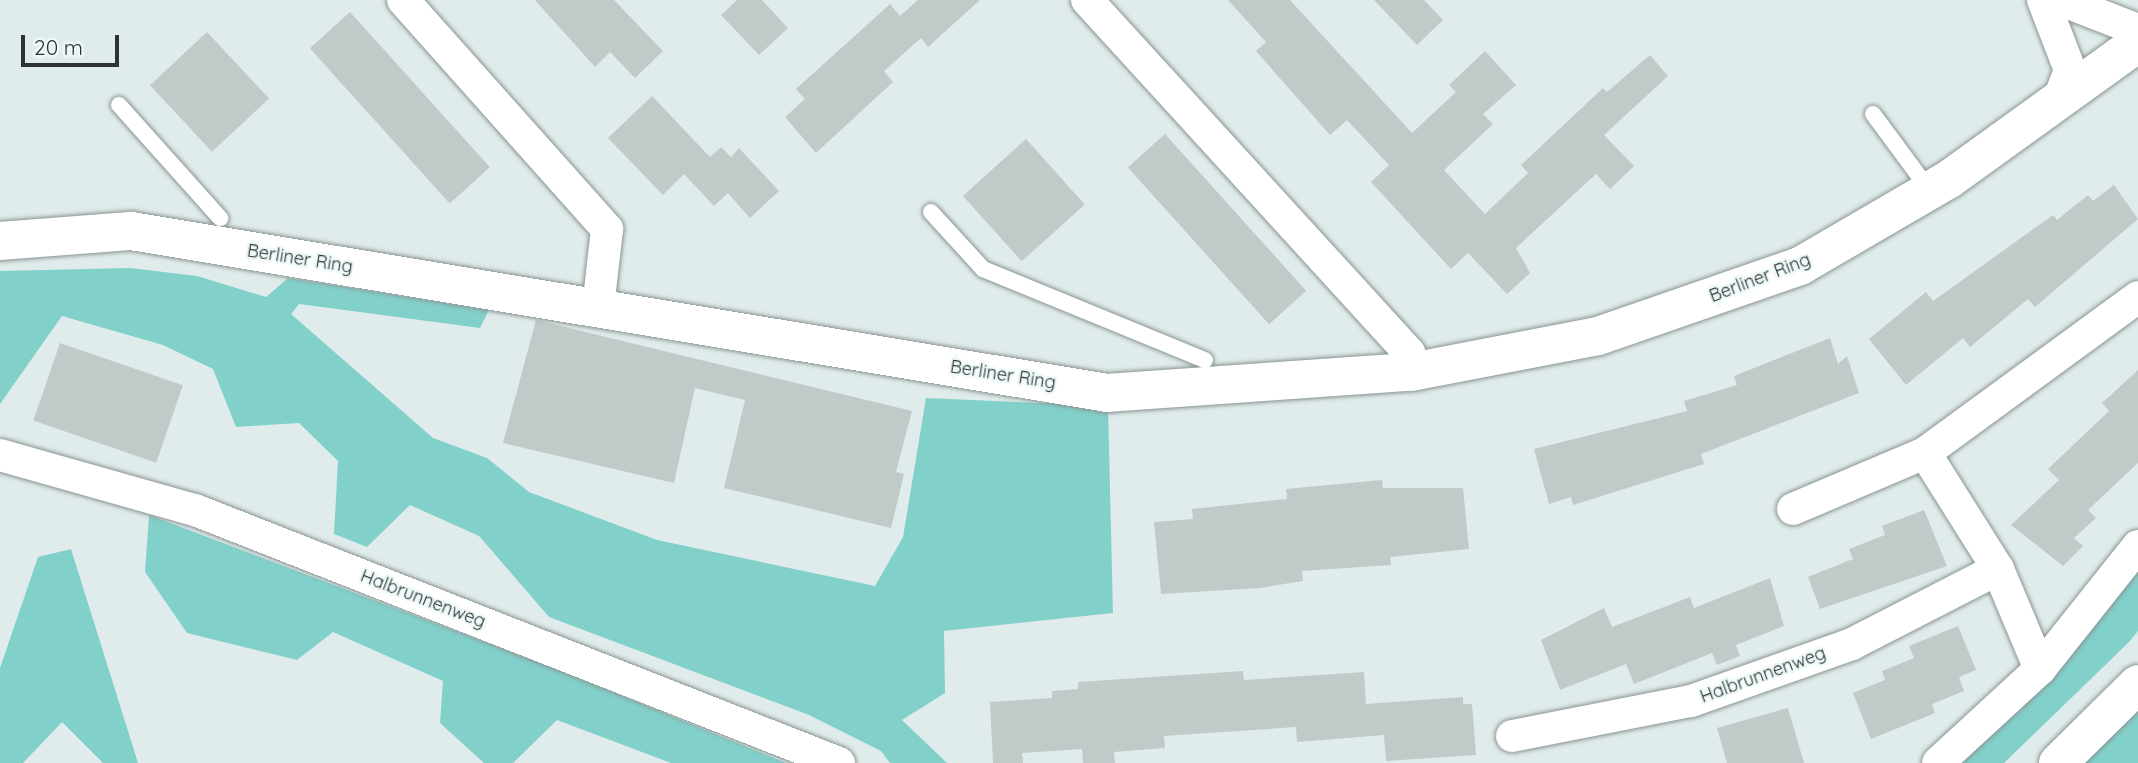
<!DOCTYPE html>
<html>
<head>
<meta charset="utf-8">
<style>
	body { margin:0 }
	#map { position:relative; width:2138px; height:763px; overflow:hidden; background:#e0eceb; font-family:Quicksand,sans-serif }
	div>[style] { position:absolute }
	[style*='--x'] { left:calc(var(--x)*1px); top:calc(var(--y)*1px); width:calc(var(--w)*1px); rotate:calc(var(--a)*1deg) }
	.green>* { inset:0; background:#82d0ca }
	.building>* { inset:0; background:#bfcac9; transform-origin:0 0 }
	.roads { filter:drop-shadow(0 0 2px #899493) drop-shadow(0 0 2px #899493) }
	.lane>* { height:16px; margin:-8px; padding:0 8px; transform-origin:8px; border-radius:8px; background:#fff }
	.street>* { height:32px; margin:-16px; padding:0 16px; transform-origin:16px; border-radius:16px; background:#fff }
	.secondary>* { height:38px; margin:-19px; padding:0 19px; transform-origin:19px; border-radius:19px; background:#fff }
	span { translate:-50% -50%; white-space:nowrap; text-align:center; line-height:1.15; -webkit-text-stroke:5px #edf9f8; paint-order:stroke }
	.street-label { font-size:18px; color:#2e3232 }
	.scale { position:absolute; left:21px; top:35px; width:98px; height:32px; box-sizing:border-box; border:4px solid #2e3232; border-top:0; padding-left:9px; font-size:21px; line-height:24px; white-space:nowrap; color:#2e3232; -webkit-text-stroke:5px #edf9f8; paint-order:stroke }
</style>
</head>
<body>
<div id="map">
	<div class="green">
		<div style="clip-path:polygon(130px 268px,197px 276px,266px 297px,288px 278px,489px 310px,480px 328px,299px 304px,291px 314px,433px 438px,487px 458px,529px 492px,657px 540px,875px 586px,903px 537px,926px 398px,1108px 406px,1113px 613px,944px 631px,945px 693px,902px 720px,947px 763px,890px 763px,881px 751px,809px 715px,549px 617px,479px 536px,410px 505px,367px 547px,334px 534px,338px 461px,299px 423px,236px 427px,213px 369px,163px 345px,62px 316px,0 404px,0 271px)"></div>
		<div style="clip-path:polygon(149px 515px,561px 671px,786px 763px,671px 763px,557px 720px,513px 763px,484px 763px,440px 723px,443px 681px,333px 632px,297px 660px,187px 633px,145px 572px)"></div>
		<div style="clip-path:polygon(2138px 546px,2138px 631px,2129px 642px,2004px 763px,1938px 763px)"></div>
		<div style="clip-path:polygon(71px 549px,138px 763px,103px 763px,62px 722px,23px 763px,0 763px,0 668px,38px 557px)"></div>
		<div style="clip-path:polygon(2138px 684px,2138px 763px,2058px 763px)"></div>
	</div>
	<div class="building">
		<div style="clip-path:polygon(535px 0,614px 0,663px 51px,635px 78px,610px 52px,595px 67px)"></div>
		<div style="clip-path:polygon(737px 0,762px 0,788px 28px,759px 55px,721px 15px)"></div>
		<div style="clip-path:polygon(918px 0,980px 0,928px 47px,921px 38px,884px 71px,893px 82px,816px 153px,785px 117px,805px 99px,796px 89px,890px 4px,900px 16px)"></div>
		<div style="clip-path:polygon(1228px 0,1290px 0,1412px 133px,1456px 92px,1449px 85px,1485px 51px,1516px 85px,1483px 114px,1493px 124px,1444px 170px,1485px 214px,1528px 173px,1521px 165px,1603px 88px,1607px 92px,1650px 55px,1668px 76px,1604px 135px,1634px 166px,1610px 189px,1596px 174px,1516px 248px,1530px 273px,1507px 294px,1468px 253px,1451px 269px,1371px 182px,1389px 165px,1347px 120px,1330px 135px,1256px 51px,1266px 42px)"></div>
		<div style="clip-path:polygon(1374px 0,1424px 0,1443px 20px,1417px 45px)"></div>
		<div style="left:350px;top:12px;width:209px;height:54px;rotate:48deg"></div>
		<div style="left:207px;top:32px;width:91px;height:78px;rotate:47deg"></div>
		<div style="clip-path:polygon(652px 96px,710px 157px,721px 147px,731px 157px,739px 148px,779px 191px,750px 218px,728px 193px,714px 206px,684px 174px,663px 195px,608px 138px)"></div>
		<div style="left:1165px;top:134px;width:211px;height:50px;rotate:48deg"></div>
		<div style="left:1026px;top:139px;width:88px;height:85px;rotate:48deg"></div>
		<div style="clip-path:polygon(2114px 185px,2138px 219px,2035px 307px,2028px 299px,1970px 347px,1963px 338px,1906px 385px,1869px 339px,1926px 292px,1933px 301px,2053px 215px,2057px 220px,2088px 195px,2093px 201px)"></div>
		<div style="clip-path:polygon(536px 320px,912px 411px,896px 472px,904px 474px,891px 528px,724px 488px,745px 400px,695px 388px,674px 483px,503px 443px)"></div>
		<div style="clip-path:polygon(1830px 338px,1838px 364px,1847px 356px,1859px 393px,1701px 454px,1704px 464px,1573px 505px,1571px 497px,1549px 504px,1534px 449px,1687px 411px,1684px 401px,1737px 385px,1734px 376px)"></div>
		<div style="left:60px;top:343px;width:130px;height:82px;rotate:19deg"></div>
		<div style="clip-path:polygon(2138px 370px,2138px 463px,2088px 510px,2096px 518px,2074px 538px,2083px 546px,2063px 566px,2011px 525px,2059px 480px,2048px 469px,2109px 411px,2102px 403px)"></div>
		<div style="clip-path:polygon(1382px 480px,1383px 488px,1463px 488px,1469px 549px,1390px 557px,1391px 565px,1302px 571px,1303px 581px,1260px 588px,1161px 594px,1154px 522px,1193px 519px,1192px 509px,1287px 499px,1286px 489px)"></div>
		<div style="clip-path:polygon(1924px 510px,1947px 566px,1820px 609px,1808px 577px,1853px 559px,1849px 549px,1885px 535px,1882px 526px)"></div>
		<div style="clip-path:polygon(1770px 578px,1784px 626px,1736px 645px,1740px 656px,1717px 665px,1712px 653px,1634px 684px,1626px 664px,1560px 690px,1541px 640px,1604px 608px,1612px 627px,1690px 597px,1694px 608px)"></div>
		<div style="clip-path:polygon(1958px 626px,1976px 670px,1959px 677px,1964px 691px,1932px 704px,1935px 713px,1871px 739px,1853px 693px,1885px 680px,1882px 671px,1914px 658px,1909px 646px)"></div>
		<div style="clip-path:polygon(1243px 671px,1244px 680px,1364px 672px,1366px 704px,1463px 697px,1463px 704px,1472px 704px,1476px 755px,1386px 761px,1384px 735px,1297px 742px,1296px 727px,1164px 736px,1165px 748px,1114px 752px,1115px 763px,1083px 763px,1082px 749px,1022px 753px,1023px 763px,993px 763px,990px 702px,1052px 698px,1052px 691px,1078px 689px,1078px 682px)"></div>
		<div style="clip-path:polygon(1788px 708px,1804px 763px,1727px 763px,1717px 728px)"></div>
	</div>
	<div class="roads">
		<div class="lane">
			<div style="--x:119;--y:105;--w:152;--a:48.2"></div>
			<div style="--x:1873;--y:114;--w:96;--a:53.5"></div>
			<div style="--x:931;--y:212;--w:77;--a:47.6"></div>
			<div style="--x:983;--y:269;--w:240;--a:22.3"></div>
		</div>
		<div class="street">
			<div style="--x:403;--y:0;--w:307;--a:48.3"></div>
			<div style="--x:607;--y:229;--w:80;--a:96.5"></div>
			<div style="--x:1087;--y:0;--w:478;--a:47.6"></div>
			<div style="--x:1409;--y:353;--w:19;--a:84"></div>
			<div style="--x:2043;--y:0;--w:75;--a:68.9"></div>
			<div style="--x:2070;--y:70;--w:34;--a:111"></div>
			<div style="--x:2061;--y:0;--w:83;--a:21.3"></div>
			<div style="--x:0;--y:455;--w:203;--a:15.8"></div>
			<div style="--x:195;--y:510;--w:692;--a:21.45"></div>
			<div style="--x:1793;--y:509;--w:143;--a:-23"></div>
			<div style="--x:2040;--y:669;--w:108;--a:-112.8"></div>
			<div style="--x:1998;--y:569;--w:137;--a:-122.2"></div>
			<div style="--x:1925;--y:453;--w:264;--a:-36.2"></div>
			<div style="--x:1512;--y:736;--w:182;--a:-11.1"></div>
			<div style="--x:1691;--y:701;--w:171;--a:-19.5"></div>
			<div style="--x:1852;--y:644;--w:164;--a:-27.2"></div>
			<div style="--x:1938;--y:763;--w:139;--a:-42.7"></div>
			<div style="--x:2040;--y:669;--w:157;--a:-51.5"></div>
		</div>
		<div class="secondary">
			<div style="--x:0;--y:241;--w:131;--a:-4.4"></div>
			<div style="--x:131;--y:231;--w:989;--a:9.42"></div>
			<div style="--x:1107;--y:393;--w:305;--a:-4"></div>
			<div style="--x:1411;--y:372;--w:190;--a:-10.9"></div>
			<div style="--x:1598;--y:336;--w:214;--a:-19.1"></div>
			<div style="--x:1800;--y:266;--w:171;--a:-30.2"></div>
			<div style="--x:1948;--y:180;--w:234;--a:-35.8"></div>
			<div style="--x:2058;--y:763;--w:112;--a:-44.6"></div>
		</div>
	</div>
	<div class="street-label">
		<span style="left:300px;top:259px;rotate:9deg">Berliner Ring</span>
		<span style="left:1760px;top:278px;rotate:-21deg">Berliner Ring</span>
		<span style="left:1003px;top:375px;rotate:9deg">Berliner Ring</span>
		<span style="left:423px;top:599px;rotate:21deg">Halbrunnenweg</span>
		<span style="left:1763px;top:675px;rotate:-20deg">Halbrunnenweg</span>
	</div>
	<div class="scale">20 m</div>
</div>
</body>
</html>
